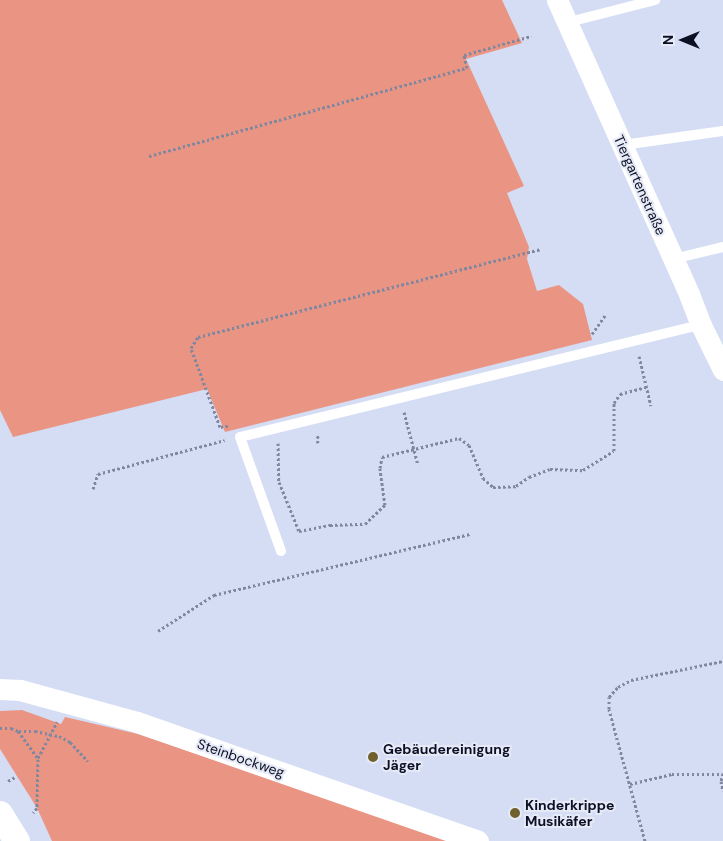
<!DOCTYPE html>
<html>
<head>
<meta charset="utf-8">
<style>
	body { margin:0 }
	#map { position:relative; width:723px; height:841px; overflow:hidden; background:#d5ddf5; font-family:"DM Sans",sans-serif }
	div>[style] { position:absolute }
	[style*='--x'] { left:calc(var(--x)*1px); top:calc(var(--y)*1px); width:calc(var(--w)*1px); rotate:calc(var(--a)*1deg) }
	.green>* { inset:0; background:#ea9584 }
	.path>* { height:3px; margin-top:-1.5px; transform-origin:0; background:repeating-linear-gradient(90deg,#81879e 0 2.5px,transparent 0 5px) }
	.service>* { height:10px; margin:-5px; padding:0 5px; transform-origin:5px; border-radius:5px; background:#fff }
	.minor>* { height:21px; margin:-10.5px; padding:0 10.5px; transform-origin:10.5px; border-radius:10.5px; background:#fff }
	.tertiary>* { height:26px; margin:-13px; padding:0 13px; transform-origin:13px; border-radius:13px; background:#fff }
	.dots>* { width:14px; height:14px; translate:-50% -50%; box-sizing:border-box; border:2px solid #e6eaf7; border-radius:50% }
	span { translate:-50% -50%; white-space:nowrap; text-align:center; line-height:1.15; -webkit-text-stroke:4px #e6eaf7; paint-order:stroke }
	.street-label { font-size:14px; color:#0c1025 }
	.poi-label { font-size:14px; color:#0c1025; font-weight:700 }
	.left { translate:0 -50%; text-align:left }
	.north { position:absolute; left:658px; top:15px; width:50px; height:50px; -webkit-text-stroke:4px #e6eaf7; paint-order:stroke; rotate:270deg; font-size:14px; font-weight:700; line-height:20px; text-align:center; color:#0c1025 }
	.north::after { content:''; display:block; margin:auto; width:18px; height:22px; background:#0c1025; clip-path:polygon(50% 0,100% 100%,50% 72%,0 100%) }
</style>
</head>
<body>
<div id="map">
	<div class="green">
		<div style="clip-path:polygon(0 0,502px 0,522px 43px,466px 59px,524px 186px,507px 193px,529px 247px,527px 259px,537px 291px,559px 285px,583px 304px,592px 340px,225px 432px,207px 389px,13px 437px,0 410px)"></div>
		<div style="clip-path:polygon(22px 710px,61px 724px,65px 717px,138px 734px,451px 841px,52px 841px,37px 808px,0 749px,0 711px)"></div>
	</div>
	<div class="path">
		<div style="--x:149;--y:156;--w:330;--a:-15.5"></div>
		<div style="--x:467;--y:68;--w:13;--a:-103"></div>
		<div style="--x:464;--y:55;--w:70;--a:-15.8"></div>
		<div style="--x:592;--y:334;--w:24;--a:-55"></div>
		<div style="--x:639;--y:356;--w:51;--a:76.5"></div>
		<div style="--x:404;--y:412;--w:55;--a:75.2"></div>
		<div style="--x:228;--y:426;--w:8;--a:173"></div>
		<div style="--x:220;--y:427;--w:84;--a:-110.2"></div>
		<div style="--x:191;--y:348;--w:13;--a:-58"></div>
		<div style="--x:198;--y:337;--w:353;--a:-14.4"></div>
		<div style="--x:278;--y:443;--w:39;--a:89"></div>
		<div style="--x:279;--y:482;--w:53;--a:67.8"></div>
		<div style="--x:299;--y:531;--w:32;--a:-11"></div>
		<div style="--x:330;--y:525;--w:35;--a:-2"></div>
		<div style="--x:365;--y:524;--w:28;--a:-44"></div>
		<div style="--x:385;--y:505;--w:37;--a:-98"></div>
		<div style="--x:380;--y:468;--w:11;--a:-80"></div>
		<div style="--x:382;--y:457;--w:79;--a:-13.9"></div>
		<div style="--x:459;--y:438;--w:12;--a:35"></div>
		<div style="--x:469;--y:445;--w:36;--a:67"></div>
		<div style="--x:483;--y:478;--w:13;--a:42"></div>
		<div style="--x:493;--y:487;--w:23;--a:-2"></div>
		<div style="--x:516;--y:486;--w:16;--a:-35"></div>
		<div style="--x:529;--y:477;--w:22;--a:-21"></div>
		<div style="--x:550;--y:469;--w:33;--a:2"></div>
		<div style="--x:583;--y:470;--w:36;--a:-32"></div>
		<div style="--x:614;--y:451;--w:48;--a:-90"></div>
		<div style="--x:614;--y:403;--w:11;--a:-56"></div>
		<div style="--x:620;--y:394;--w:27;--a:-15"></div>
		<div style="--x:318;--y:443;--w:5;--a:-101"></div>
		<div style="--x:317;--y:438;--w:4;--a:-56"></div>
		<div style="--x:93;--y:489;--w:16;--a:-72"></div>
		<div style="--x:98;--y:474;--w:131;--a:-15"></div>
		<div style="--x:158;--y:631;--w:67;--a:-32.7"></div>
		<div style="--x:214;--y:595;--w:263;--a:-13.4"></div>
		<div style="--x:0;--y:728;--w:11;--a:0"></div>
		<div style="--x:11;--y:728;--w:8;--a:23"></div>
		<div style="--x:18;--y:731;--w:34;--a:54"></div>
		<div style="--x:38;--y:759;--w:49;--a:91.2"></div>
		<div style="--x:37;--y:808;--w:6;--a:129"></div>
		<div style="--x:19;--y:731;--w:16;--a:0"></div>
		<div style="--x:35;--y:731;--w:25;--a:12"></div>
		<div style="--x:59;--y:736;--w:13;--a:29"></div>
		<div style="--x:70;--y:742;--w:26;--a:47"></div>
		<div style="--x:38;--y:758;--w:41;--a:-62.2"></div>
		<div style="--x:723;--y:773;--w:8;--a:104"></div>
		<div style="--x:721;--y:781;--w:10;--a:79"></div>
		<div style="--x:8;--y:781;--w:10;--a:-29"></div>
		<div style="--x:630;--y:784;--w:43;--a:-13.4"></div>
		<div style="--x:672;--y:774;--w:50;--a:0"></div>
		<div style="--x:645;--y:841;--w:137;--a:-105.3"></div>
		<div style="--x:609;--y:709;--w:12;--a:-90"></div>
		<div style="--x:609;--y:697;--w:13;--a:-48"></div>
		<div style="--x:618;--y:687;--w:15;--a:-28"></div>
		<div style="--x:631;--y:680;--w:94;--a:-11.7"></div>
	</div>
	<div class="service">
		<div style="--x:569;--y:22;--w:89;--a:-14.3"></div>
		<div style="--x:623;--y:145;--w:101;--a:-8"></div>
		<div style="--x:673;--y:259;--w:51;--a:-13.5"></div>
		<div style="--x:281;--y:551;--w:121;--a:-109.8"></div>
		<div style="--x:240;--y:437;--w:474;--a:-13.7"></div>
	</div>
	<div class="minor">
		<div style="--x:557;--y:0;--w:322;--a:65.8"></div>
		<div style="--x:689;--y:294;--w:33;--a:69"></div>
		<div style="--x:701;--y:325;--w:50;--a:63.9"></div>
		<div style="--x:0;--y:689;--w:20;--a:3"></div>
		<div style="--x:20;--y:690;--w:121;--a:15.3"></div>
		<div style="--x:137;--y:722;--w:361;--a:19.2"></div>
	</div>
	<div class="tertiary">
		<div style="--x:0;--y:814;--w:32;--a:58"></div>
	</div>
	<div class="dots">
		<div style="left:373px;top:757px;background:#70612e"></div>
		<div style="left:515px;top:813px;background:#70612e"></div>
	</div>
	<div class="street-label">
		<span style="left:640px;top:185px;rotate:66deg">Tiergartenstraße</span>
		<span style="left:241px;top:758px;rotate:19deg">Steinbockweg</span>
	</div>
	<div class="poi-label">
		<span class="left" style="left:383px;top:757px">Gebäudereinigung<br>Jäger</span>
		<span class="left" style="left:525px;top:813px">Kinderkrippe<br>Musikäfer</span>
	</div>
	<div class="north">N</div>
</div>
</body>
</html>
